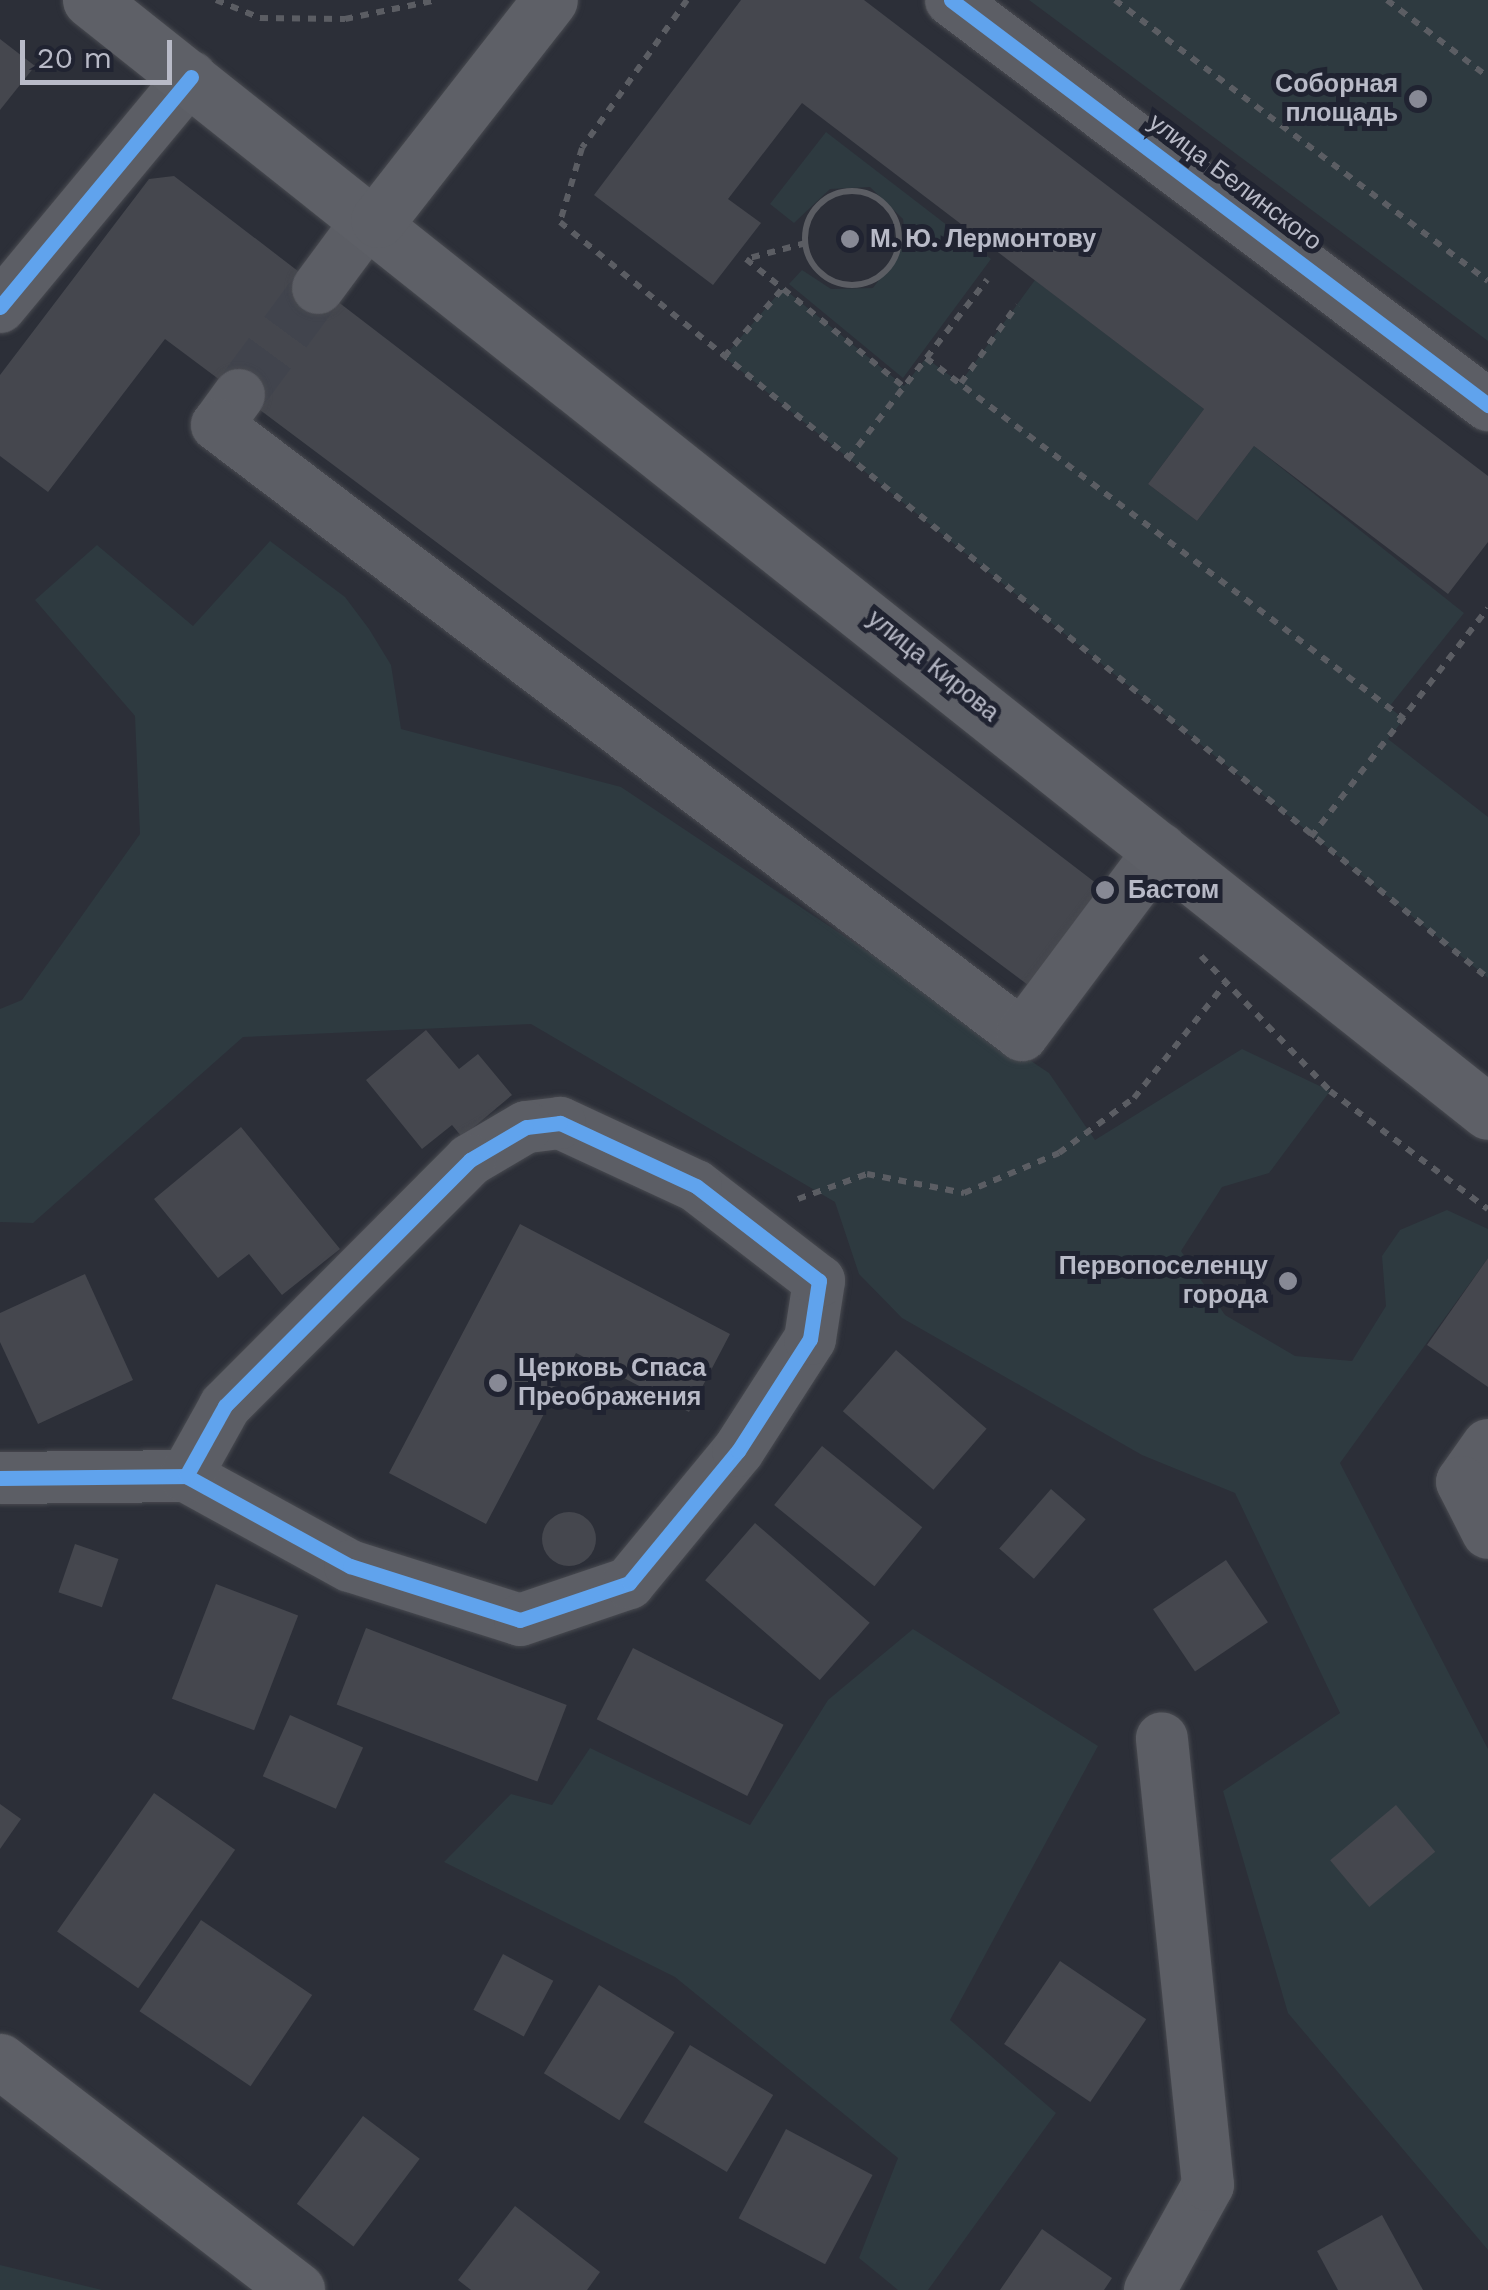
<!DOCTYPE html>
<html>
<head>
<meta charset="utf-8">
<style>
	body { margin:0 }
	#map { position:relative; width:1488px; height:2290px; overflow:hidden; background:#2c2f38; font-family:"Work Sans",sans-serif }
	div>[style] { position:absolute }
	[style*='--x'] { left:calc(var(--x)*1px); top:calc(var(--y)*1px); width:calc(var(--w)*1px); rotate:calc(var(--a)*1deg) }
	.green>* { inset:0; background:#2e3a40 }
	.building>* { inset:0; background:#45474e; transform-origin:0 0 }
	.round { border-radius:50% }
	.minor-tunnel>* { height:52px; margin-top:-26px; transform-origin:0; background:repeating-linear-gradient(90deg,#41444d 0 52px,transparent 0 78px) }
	.path>* { height:6px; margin-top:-3px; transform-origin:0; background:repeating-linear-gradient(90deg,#5b5d63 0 8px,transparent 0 16px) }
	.path>.ring { margin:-3px; padding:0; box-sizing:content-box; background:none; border:6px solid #5b5d63; border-radius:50% }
	.roads { filter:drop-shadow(0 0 2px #484a50) drop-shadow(0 0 2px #484a50) }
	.minor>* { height:52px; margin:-26px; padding:0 26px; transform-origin:26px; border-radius:26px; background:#5c5e65 }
	.major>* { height:55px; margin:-27.5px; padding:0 27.5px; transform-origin:27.5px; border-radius:27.5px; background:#5e6067 }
	.cycleway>* { height:15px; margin:-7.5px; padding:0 7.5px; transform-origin:7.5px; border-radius:7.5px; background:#60a3ed }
	.dots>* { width:28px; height:28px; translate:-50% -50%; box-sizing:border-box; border:5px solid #202331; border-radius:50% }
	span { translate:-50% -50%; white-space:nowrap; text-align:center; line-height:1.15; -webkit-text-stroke:10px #202331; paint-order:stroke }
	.poi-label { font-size:25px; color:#b8bac7; font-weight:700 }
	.right { translate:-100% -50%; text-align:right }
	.left { translate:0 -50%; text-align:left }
	.street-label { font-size:25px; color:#b8bac7 }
	.scale { position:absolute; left:20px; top:40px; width:152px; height:45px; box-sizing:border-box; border:5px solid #b8bac7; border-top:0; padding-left:12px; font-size:30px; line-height:35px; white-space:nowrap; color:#b8bac7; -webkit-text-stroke:8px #202331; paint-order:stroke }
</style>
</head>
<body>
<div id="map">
	<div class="green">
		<div style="clip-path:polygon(1029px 0,1488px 0,1488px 341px)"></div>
		<div style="clip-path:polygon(826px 132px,991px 259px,903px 378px,789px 284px,802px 270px,831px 289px,873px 288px,906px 243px,903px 219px,870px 187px,830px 189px,794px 223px,770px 204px)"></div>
		<div style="clip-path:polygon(1035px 280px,1204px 409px,1148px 484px,1197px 521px,1254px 446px,1464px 613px,1389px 707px,1404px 719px,1388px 739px,1488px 817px,1488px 978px,724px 357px,783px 288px,904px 386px,926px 358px,960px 383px)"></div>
		<div style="clip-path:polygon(270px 541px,345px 597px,369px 629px,391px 665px,401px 729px,621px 787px,1049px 1073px,1095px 1140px,1242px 1049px,1330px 1091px,1269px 1173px,1222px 1187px,1181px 1251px,1225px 1315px,1295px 1356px,1352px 1361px,1386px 1306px,1382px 1256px,1400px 1230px,1447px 1210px,1488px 1229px,1488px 1258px,1340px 1463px,1488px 1749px,1488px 2250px,1288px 2013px,1223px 1791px,1340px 1713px,1235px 1493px,1142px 1455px,902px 1318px,859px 1274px,835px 1202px,531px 1024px,243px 1037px,33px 1223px,0 1222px,0 1009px,22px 1000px,140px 834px,135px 716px,35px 600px,97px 545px,193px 626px)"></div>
		<div style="clip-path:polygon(913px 1629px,1098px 1746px,950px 2020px,1056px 2113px,928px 2290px,898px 2290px,859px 2258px,898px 2158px,675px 1977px,444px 1862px,511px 1794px,552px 1805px,590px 1748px,750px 1825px,828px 1700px)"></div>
		<div style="clip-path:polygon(0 2265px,102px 2290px,0 2290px)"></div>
	</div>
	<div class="building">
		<div style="clip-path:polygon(741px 0,864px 0,1488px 476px,1488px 542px,1448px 594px,1254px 446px,1197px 521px,1148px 484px,1204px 409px,802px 103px,728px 199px,761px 223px,713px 285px,594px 195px)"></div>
		<div style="clip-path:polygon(0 39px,35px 66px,0 110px)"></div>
		<div style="clip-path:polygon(174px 176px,1105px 890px,1032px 988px,165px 339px,48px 492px,0 456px,0 375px,149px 179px)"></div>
		<div style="clip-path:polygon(426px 1030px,459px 1069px,478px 1054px,512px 1095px,462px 1137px,452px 1125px,422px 1149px,366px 1080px)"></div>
		<div style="clip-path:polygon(241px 1127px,340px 1249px,282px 1295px,249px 1254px,218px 1278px,154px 1199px)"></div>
		<div style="clip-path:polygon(520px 1224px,730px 1334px,689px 1412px,576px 1353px,486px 1524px,389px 1473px)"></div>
		<div style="clip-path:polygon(1488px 1258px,1488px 1387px,1427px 1345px)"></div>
		<div style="clip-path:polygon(85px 1274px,133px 1380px,38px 1424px,0 1342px,0 1313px)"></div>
		<div style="left:896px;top:1350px;width:120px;height:81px;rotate:41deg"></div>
		<div style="left:822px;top:1446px;width:129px;height:76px;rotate:39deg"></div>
		<div style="left:1051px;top:1489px;width:46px;height:79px;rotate:41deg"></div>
		<div class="round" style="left:542px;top:1512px;width:54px;height:54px"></div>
		<div style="left:755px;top:1523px;width:152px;height:76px;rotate:41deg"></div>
		<div style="left:75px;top:1544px;width:46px;height:51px;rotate:19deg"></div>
		<div style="left:1226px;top:1560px;width:75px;height:88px;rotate:56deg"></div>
		<div style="left:216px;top:1584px;width:88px;height:123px;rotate:21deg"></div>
		<div style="left:366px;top:1628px;width:215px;height:82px;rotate:21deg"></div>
		<div style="left:633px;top:1648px;width:169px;height:80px;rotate:27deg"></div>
		<div style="left:290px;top:1715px;width:80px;height:67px;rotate:24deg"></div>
		<div style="left:154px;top:1793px;width:99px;height:169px;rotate:35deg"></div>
		<div style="clip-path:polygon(0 1804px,21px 1819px,0 1849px)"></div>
		<div style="left:1396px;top:1805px;width:61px;height:86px;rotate:50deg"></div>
		<div style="left:201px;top:1920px;width:134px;height:110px;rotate:34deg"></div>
		<div style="left:503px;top:1954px;width:57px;height:63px;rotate:28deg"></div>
		<div style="left:1060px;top:1961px;width:104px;height:100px;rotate:34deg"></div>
		<div style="left:599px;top:1985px;width:89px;height:104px;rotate:32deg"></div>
		<div style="left:690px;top:2045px;width:97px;height:90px;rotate:31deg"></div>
		<div style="left:363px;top:2116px;width:71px;height:110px;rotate:37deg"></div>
		<div style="left:786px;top:2129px;width:98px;height:101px;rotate:28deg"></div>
		<div style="clip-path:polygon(515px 2206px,600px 2272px,587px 2290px,471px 2290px,458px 2280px)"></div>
		<div style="clip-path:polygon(1382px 2215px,1423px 2290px,1338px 2290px,1317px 2251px)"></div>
		<div style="clip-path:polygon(1042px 2229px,1112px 2278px,1104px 2290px,1000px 2290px)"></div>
	</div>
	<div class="minor-tunnel">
		<div style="--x:239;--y:395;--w:133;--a:-53.6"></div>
	</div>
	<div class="path">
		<div style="--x:216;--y:0;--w:48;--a:22.2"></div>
		<div style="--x:260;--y:18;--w:85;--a:0.7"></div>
		<div style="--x:345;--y:19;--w:94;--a:-11.7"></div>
		<div style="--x:687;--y:0;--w:181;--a:125.4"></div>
		<div style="--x:582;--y:148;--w:77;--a:106.6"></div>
		<div style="--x:560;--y:222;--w:1197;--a:39.17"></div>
		<div style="--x:1115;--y:0;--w:467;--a:37"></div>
		<div style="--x:1387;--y:0;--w:127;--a:37.3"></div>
		<div class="ring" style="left:805px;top:191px;width:88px;height:88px"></div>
		<div style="--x:806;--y:243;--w:62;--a:165.1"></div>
		<div style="--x:746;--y:259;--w:203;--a:39"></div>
		<div style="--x:724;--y:357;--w:91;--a:-49.5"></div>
		<div style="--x:926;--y:358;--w:599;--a:37.06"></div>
		<div style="--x:961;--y:383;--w:96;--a:-54.3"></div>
		<div style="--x:848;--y:459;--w:227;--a:-52.2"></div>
		<div style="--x:1311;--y:837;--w:289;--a:-52.3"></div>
		<div style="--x:1201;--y:956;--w:187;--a:46.3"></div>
		<div style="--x:1330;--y:1091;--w:197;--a:36.8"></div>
		<div style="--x:798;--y:1199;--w:73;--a:-19.9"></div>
		<div style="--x:867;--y:1174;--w:99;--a:11.1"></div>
		<div style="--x:964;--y:1193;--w:103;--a:-22.8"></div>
		<div style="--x:1059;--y:1153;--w:93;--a:-36.3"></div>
		<div style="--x:1134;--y:1098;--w:146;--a:-51.4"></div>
	</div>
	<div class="roads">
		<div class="minor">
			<div style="--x:951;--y:0;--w:673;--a:37.02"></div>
			<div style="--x:318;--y:288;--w:91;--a:-53.5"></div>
			<div style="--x:0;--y:307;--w:299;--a:-50.3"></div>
			<div style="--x:239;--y:395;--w:37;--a:126"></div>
			<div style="--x:217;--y:425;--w:1010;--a:37.15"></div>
			<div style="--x:1022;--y:1035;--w:232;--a:-53.2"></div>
			<div style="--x:1488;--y:1445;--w:45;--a:125.1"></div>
			<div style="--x:1462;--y:1482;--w:57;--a:63"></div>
			<div style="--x:0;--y:1478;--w:186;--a:-0.6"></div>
			<div style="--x:186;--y:1476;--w:187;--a:28.8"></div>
			<div style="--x:350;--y:1566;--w:178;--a:17.6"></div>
			<div style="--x:520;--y:1620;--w:115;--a:-18.7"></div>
			<div style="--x:629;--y:1583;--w:171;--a:-50.5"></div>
			<div style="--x:738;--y:1451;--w:133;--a:-57.3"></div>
			<div style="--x:810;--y:1339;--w:59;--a:-81.2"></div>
			<div style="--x:819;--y:1281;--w:155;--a:-142.3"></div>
			<div style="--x:696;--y:1186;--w:150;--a:-155.1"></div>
			<div style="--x:560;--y:1123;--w:34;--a:173"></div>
			<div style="--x:526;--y:1127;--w:65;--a:149.5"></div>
			<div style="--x:470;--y:1160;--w:347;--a:134.9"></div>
			<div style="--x:225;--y:1406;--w:80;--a:119.1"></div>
			<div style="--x:1150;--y:2290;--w:120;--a:-61.1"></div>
			<div style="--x:1208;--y:2185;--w:449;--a:-95.9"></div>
		</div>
		<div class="major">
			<div style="--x:90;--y:0;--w:1786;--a:38.5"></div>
			<div style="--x:378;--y:220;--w:279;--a:-52"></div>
			<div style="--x:0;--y:2061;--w:375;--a:37.6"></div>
		</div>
	</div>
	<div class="cycleway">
		<div style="--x:951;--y:0;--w:673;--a:37.02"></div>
		<div style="--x:0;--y:307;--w:299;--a:-50.3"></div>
		<div style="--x:0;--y:1478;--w:186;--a:-0.6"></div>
		<div style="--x:186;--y:1476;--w:187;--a:28.8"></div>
		<div style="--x:350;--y:1566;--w:178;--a:17.6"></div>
		<div style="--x:520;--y:1620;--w:115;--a:-18.7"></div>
		<div style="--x:629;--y:1583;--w:171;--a:-50.5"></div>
		<div style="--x:738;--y:1451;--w:133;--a:-57.3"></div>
		<div style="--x:810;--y:1339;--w:59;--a:-81.2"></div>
		<div style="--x:819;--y:1281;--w:155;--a:-142.3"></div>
		<div style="--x:696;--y:1186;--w:150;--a:-155.1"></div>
		<div style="--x:560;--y:1123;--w:34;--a:173"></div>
		<div style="--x:526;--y:1127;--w:65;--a:149.5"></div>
		<div style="--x:470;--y:1160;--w:347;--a:134.9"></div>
		<div style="--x:225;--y:1406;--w:80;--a:119.1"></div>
	</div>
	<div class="dots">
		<div style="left:1418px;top:99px;background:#878995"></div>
		<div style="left:850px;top:239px;background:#878995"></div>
		<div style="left:1105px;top:890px;background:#878995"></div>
		<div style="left:1288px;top:1281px;background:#878995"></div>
		<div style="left:498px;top:1383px;background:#878995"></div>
	</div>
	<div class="poi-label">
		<span class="right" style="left:1398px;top:99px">Соборная<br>площадь</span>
		<span class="left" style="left:870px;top:239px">М. Ю. Лермонтову</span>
		<span class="left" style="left:1128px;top:890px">Бастом</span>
		<span class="right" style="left:1268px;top:1281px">Первопоселенцу<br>города</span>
		<span class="left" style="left:518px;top:1383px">Церковь Спаса<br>Преображения</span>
	</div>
	<div class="street-label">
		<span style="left:1235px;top:182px;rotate:37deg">улица Белинского</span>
		<span style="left:933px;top:666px;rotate:39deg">улица Кирова</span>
	</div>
	<div class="scale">20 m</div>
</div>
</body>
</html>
